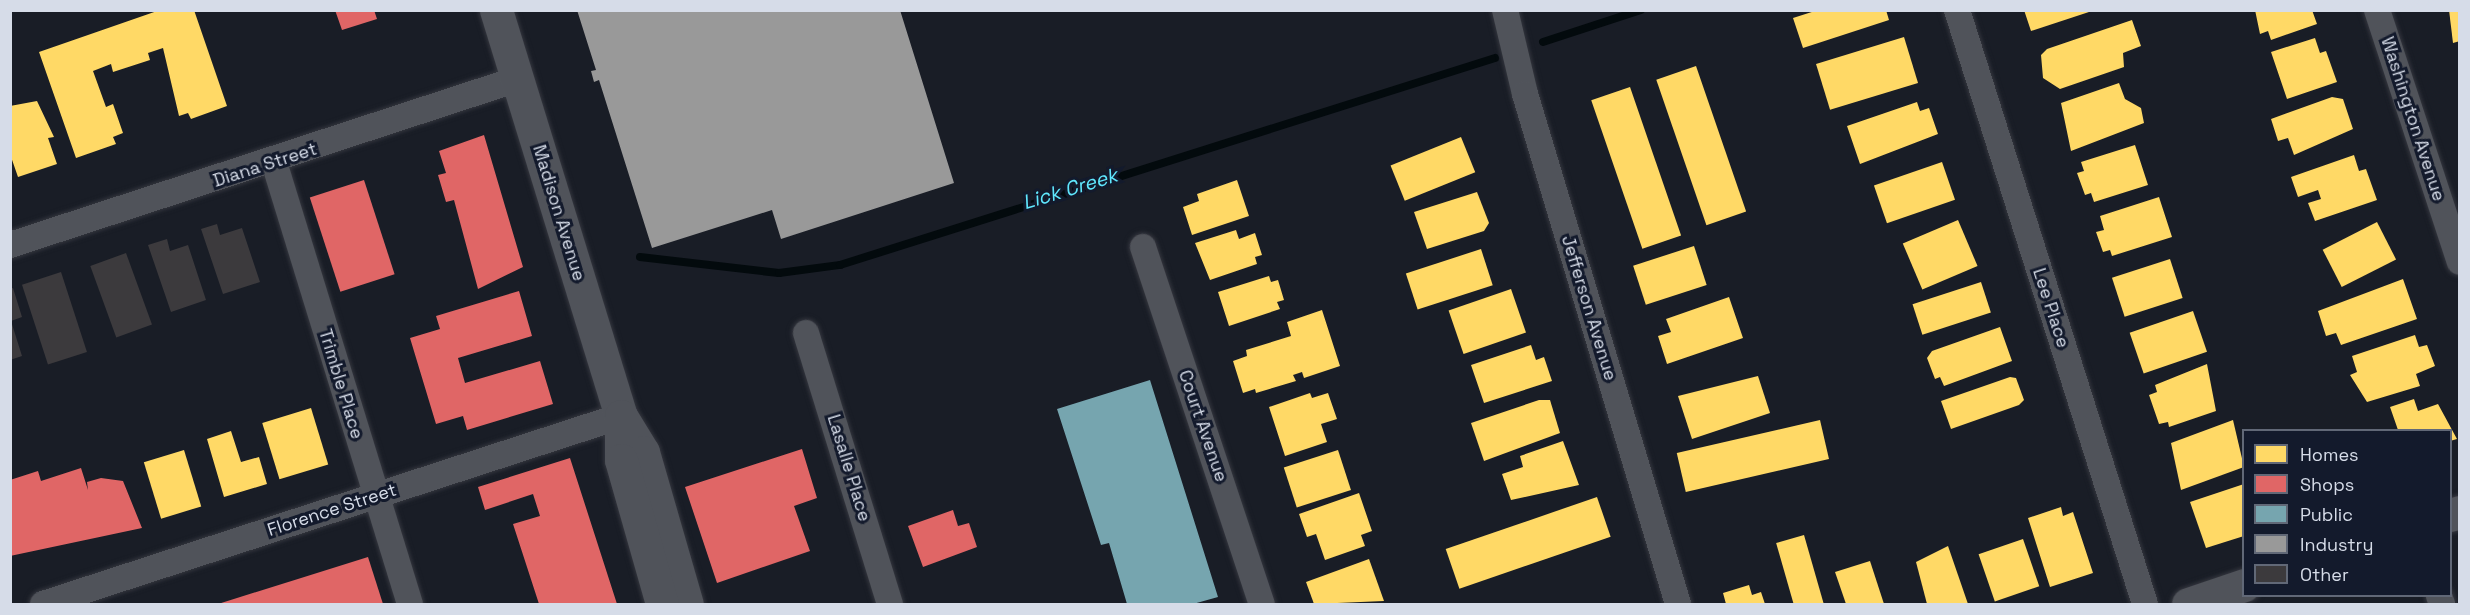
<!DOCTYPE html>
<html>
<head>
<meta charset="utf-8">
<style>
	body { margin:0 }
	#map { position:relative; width:2470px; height:615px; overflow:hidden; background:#191d26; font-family:"Space Grotesk",sans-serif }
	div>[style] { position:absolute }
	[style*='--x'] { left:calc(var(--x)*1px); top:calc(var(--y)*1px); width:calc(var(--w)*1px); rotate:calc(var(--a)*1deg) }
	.homes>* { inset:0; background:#ffd966; transform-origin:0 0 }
	.shops>* { inset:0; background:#e06666; transform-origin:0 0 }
	.public>* { inset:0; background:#76a5af }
	.industry>* { inset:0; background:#999 }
	.stream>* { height:8px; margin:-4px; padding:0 4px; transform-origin:4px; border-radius:4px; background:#030a0d }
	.building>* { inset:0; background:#3c3a3d; transform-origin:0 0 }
	.roads { filter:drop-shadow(0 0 2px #34363e) drop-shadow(0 0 2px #34363e) }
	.street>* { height:26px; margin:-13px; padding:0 13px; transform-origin:13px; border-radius:13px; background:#50535a }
	.secondary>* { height:33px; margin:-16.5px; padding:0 16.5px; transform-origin:16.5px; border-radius:16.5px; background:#50535a }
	span { translate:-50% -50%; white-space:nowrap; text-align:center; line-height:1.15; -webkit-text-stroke:6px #131a2c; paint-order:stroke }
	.street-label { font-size:18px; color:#d6dce8 }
	.water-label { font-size:20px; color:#60e8fe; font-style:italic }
	.frame { position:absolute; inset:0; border:12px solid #d6dce8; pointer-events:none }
	.legend { position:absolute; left:2242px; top:429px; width:210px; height:168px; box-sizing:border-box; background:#131a2c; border:2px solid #616877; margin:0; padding:8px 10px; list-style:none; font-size:18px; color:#d6dce8 }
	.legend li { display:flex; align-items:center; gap:12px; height:30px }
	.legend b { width:30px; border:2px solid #616877 }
</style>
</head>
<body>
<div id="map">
	<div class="homes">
		<div style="clip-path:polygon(160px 10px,194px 10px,227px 106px,191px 119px,188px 113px,179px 116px,163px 48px,148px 53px,150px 60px,113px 72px,111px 64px,93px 71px,106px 107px,113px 104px,123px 133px,113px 137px,116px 144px,76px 158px,39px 52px)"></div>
		<div style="clip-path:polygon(1818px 10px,1886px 10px,1889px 20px,1803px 48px,1793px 18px)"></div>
		<div style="clip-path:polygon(2024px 10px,2092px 10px,2092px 11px,2031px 31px)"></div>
		<div style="clip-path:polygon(2255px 10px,2312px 10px,2317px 24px,2271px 40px,2268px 31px,2260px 34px)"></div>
		<div style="clip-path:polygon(2449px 10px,2460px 10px,2460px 41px,2453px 43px)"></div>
		<div style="clip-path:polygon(2132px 20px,2141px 46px,2123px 53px,2124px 67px,2060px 89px,2043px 78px,2041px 55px,2047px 49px)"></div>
		<div style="left:1904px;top:37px;width:48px;height:92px;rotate:73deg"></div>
		<div style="clip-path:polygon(2315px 38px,2320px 53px,2326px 51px,2337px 82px,2287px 99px,2271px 52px)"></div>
		<div style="left:1696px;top:66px;width:154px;height:42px;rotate:71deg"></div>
		<div style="clip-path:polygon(2119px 83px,2125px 99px,2141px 108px,2144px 123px,2071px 151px,2061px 103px)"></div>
		<div style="left:1630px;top:87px;width:157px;height:41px;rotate:71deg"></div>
		<div style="clip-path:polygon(2332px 97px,2343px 99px,2353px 129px,2294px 155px,2288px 138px,2278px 141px,2271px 119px)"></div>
		<div style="clip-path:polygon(37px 101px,54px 137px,48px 138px,57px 164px,18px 177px,10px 154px,10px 106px)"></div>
		<div style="clip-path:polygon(1917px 102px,1920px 111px,1929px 108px,1938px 134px,1860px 164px,1847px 126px)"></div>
		<div style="left:1461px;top:137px;width:38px;height:76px;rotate:68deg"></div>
		<div style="clip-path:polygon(2135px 145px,2148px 185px,2094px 202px,2091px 193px,2085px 195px,2077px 173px,2084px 171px,2081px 162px)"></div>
		<div style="clip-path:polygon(2354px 155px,2359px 171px,2366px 169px,2377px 200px,2315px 221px,2308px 203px,2321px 199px,2318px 190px,2298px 197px,2291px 177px)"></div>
		<div style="left:1942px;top:162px;width:40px;height:72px;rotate:71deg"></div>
		<div style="clip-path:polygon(1237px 180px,1249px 216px,1192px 235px,1183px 207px,1199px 201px,1197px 194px)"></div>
		<div style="clip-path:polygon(1477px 192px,1489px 223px,1484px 231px,1427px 249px,1414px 212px)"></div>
		<div style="clip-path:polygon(2159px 197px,2172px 237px,2112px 256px,2110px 250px,2103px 252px,2096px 232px,2104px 230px,2100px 216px)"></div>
		<div style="left:1958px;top:220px;width:50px;height:60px;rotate:67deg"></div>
		<div style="left:2377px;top:222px;width:42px;height:61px;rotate:63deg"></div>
		<div style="clip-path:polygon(1236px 230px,1239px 239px,1255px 233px,1262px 255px,1255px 257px,1257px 264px,1210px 280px,1195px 243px)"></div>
		<div style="left:1694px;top:246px;width:41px;height:64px;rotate:72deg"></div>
		<div style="left:1481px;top:249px;width:38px;height:79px;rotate:72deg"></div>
		<div style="left:2170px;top:259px;width:41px;height:61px;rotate:72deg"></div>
		<div style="clip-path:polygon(1269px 276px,1271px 282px,1278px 280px,1284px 300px,1277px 302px,1280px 309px,1229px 326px,1218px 292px)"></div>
		<div style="clip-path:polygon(2403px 279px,2417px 319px,2341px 345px,2336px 333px,2326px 336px,2318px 311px)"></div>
		<div style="left:1981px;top:282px;width:32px;height:72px;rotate:72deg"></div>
		<div style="left:1511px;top:289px;width:46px;height:66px;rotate:71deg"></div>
		<div style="clip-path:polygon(1729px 297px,1743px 338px,1667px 364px,1658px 336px,1671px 332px,1666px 319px)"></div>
		<div style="clip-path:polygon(1322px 310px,1340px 366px,1304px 378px,1302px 372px,1293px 375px,1296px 381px,1256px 393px,1255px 389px,1243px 393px,1233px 361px,1247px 356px,1246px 350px,1291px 336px,1287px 322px)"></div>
		<div style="left:2193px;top:311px;width:43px;height:67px;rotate:71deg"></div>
		<div style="clip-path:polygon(2000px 327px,2012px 361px,1944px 386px,1940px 377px,1935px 379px,1927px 358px,1932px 351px)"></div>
		<div style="clip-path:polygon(2415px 335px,2419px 347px,2427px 345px,2435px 366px,2416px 374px,2420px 386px,2367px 402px,2350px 375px,2357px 372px,2352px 356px)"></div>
		<div style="clip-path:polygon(1531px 345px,1536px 360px,1544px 357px,1552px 381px,1484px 403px,1471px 365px)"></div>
		<div style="clip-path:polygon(2207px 364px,2216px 411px,2169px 427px,2168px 422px,2159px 424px,2149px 395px,2157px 392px,2155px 385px)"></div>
		<div style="clip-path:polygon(1758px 376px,1770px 413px,1692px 439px,1678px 396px)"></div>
		<div style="clip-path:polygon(2010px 377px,2016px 378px,2024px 400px,2019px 405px,1951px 429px,1941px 401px)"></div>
		<div style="clip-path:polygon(1310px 393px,1312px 398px,1328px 393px,1337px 419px,1321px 424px,1327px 442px,1285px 456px,1269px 407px)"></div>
		<div style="clip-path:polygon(2414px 399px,2418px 411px,2438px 404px,2457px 439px,2450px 441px,2450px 430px,2398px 430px,2390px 407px)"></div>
		<div style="clip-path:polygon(1539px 400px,1550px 400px,1560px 433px,1484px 461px,1471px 423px)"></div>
		<div style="left:311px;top:408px;width:59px;height:51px;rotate:73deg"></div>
		<div style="left:1820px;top:420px;width:40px;height:147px;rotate:77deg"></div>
		<div style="clip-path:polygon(2233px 420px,2244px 467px,2181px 490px,2171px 443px)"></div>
		<div style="clip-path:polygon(231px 431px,241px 462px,259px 457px,267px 484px,224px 497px,207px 439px)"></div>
		<div style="clip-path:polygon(1563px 441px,1579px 485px,1511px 500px,1502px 474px,1523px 467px,1520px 456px)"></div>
		<div style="left:184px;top:450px;width:59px;height:42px;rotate:73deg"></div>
		<div style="left:1338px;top:450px;width:42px;height:57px;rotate:72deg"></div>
		<div style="clip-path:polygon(2244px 484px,2244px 536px,2206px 548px,2190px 502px)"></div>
		<div style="clip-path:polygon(1359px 493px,1372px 531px,1361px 535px,1365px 546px,1325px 560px,1316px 534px,1307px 537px,1299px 514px)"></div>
		<div style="left:1597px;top:497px;width:42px;height:160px;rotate:71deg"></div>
		<div style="clip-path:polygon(2061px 507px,2063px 516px,2073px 512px,2093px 573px,2050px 587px,2028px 518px)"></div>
		<div style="left:1804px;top:535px;width:72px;height:29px;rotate:74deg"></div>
		<div style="left:2023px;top:539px;width:50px;height:47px;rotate:71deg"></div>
		<div style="clip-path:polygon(1948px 546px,1968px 604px,1927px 604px,1916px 562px)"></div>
		<div style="clip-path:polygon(1369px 559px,1384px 601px,1314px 604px,1306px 582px)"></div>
		<div style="clip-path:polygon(1870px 561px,1884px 604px,1846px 604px,1835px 572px)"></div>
		<div style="clip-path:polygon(1749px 585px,1752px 595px,1761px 592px,1765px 604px,1726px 604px,1723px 593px)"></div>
	</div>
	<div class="shops">
		<div style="clip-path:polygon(335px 10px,374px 10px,377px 19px,342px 30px)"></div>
		<div style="clip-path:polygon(484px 135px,523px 267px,478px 289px,454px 200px,446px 202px,438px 175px,446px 173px,439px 151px)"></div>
		<div style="left:364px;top:180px;width:99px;height:57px;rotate:72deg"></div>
		<div style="clip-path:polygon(519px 291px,532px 336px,458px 358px,465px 383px,540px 361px,553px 404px,467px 430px,463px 416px,436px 424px,410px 338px,440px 329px,436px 316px)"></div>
		<div style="clip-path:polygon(802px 449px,817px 498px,794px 506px,810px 551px,717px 583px,685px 487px)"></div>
		<div style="clip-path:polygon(570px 458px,617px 604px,539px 604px,513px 524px,540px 516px,533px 494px,485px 510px,478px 487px)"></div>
		<div style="clip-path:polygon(81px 468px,88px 490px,87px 482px,101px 478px,123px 481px,142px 528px,10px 556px,10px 480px,38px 471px,41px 481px)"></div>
		<div style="clip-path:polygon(953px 510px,958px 526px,969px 523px,977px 547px,923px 567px,908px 526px)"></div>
		<div style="clip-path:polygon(368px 557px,383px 604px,218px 604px)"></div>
	</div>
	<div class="public">
		<div style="clip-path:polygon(1150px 380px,1218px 597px,1193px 604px,1127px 604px,1109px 543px,1101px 545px,1057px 409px)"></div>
	</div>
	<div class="industry">
		<div style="clip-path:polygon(577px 10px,900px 10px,954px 183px,781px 239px,772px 210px,652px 248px,599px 80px,594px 82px,591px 71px,596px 70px)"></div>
	</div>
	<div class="stream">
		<div style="--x:1543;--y:42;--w:103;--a:-18.1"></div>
		<div style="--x:640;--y:257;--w:140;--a:6.6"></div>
		<div style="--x:779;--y:273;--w:62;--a:-7.5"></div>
		<div style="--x:840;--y:265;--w:687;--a:-17.54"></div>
	</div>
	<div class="building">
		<div style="clip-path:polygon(217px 224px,220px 235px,242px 228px,260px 282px,223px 294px,201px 229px)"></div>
		<div style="clip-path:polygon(167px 239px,170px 251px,188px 245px,206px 300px,171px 312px,148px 245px)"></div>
		<div style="left:126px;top:253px;width:76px;height:38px;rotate:70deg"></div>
		<div style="left:61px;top:272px;width:84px;height:41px;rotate:72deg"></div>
		<div style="clip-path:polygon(13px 288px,22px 317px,11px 321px,22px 356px,10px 360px,10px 289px)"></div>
	</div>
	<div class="roads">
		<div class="street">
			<div style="--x:1505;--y:10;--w:86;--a:76.6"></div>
			<div style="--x:1525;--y:94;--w:532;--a:73.3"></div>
			<div style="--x:1957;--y:10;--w:623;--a:72.44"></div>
			<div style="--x:2377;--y:10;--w:265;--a:71.8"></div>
			<div style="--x:274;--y:162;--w:462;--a:72.9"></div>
			<div style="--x:10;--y:245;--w:534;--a:-18.1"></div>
			<div style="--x:1143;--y:247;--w:376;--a:71.6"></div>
			<div style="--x:806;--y:333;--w:284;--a:72.8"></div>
			<div style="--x:2439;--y:596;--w:9;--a:69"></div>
			<div style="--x:43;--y:604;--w:608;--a:-18.02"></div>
		</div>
		<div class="secondary">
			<div style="--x:496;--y:10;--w:425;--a:72.9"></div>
			<div style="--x:621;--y:416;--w:42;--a:58.6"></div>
			<div style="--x:643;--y:452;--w:158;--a:73.9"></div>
			<div style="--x:621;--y:416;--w:44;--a:90"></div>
			<div style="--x:621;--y:460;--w:150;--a:74.1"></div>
			<div style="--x:2450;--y:515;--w:10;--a:-17"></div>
			<div style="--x:2188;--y:604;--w:59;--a:-18.7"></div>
		</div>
	</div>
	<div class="street-label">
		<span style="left:2413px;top:119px;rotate:72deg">Washington Avenue</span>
		<span style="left:265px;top:165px;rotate:-18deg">Diana Street</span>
		<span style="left:559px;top:213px;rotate:73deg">Madison Avenue</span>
		<span style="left:1589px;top:308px;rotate:73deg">Jefferson Avenue</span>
		<span style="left:2051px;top:308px;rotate:72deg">Lee Place</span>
		<span style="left:341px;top:384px;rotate:73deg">Trimble Place</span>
		<span style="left:1203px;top:426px;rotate:71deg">Court Avenue</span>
		<span style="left:849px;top:468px;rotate:73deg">Lasalle Place</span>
		<span style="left:332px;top:510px;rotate:-18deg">Florence Street</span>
	</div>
	<div class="water-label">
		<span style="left:1070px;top:189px;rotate:-17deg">Lick Creek</span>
	</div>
	<div class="frame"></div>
	<ul class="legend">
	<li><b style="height:16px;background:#ffd966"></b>Homes</li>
	<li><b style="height:16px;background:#e06666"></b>Shops</li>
	<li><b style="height:16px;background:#76a5af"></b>Public</li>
	<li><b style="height:16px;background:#999"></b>Industry</li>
	<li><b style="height:16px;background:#3c3a3d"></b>Other</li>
	</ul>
</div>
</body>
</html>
